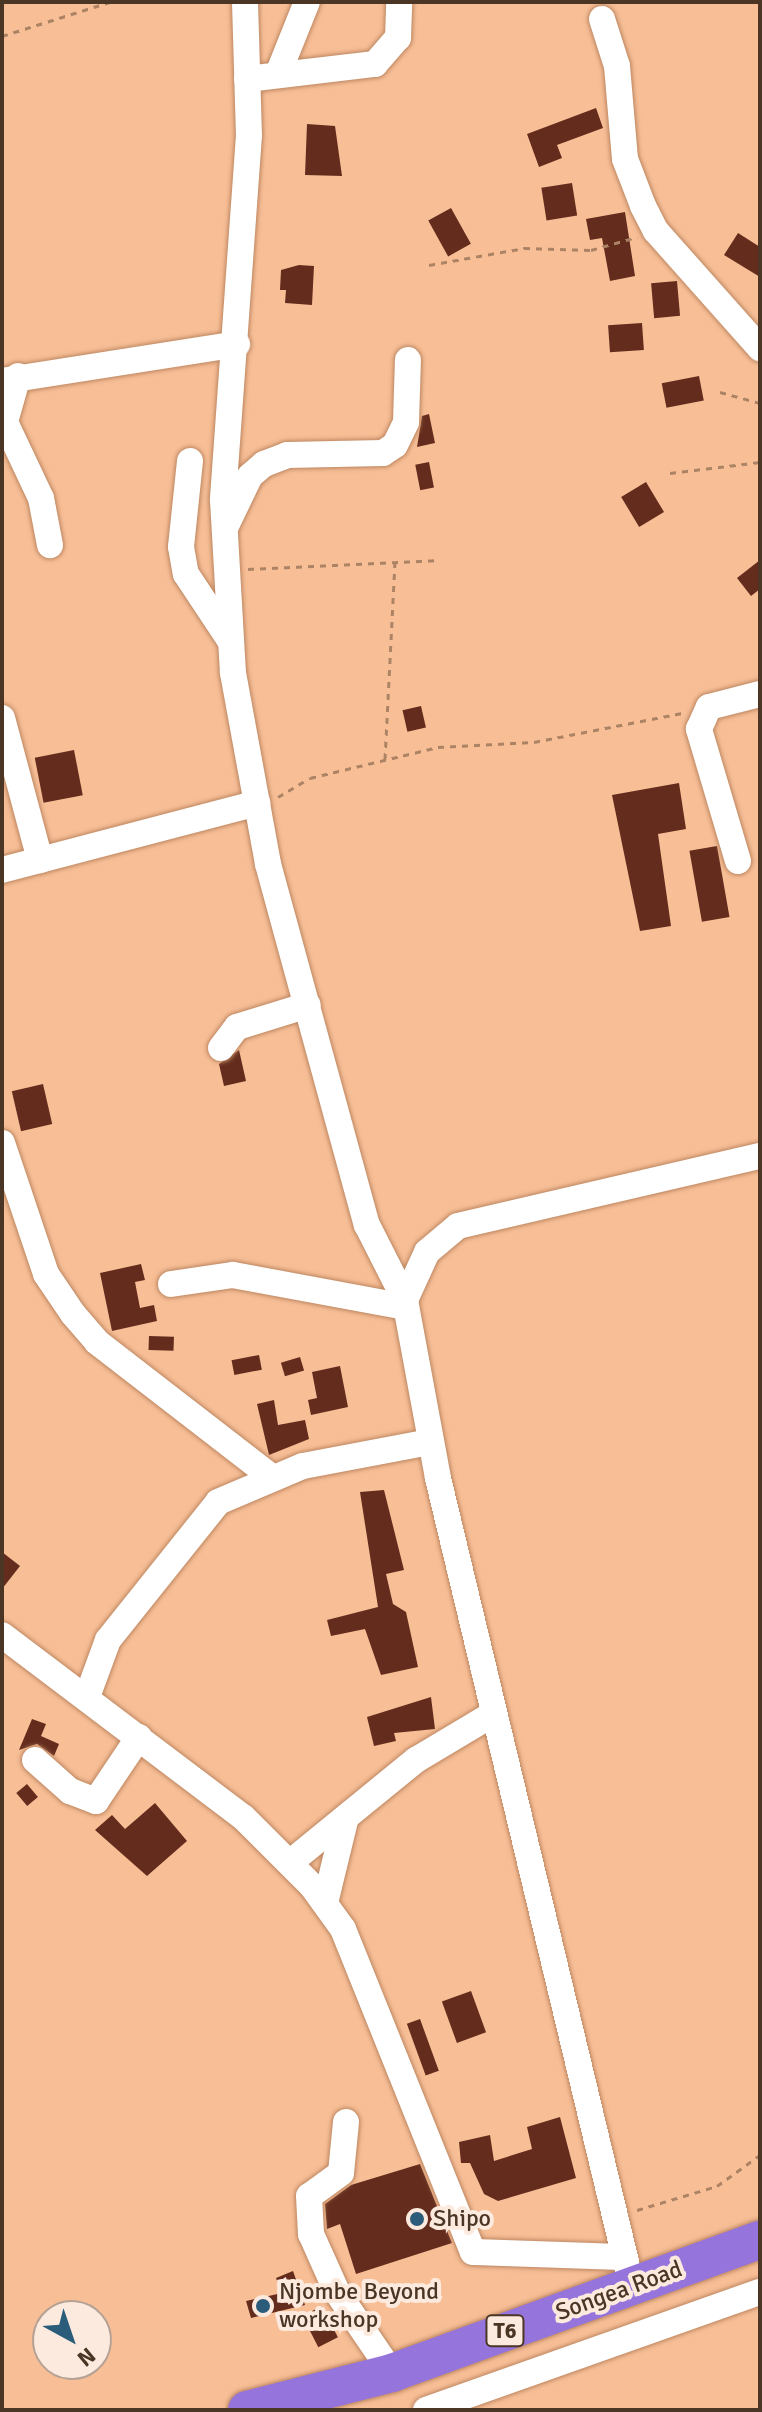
<!DOCTYPE html>
<html>
<head>
<meta charset="utf-8">
<style>
	body { margin:0 }
	#map { position:relative; width:762px; height:2412px; overflow:hidden; background:#f8bf97; font-family:Signika,sans-serif }
	div>[style] { position:absolute }
	[style*='--x'] { left:calc(var(--x)*1px); top:calc(var(--y)*1px); width:calc(var(--w)*1px); rotate:calc(var(--a)*1deg) }
	.building>* { inset:0; background:#642c1d; transform-origin:0 0 }
	.path>* { height:3px; margin-top:-1.5px; transform-origin:0; background:repeating-linear-gradient(90deg,#ad8365 0 6px,transparent 0 12px) }
	.roads { filter:drop-shadow(0 0 2px #bd8761) drop-shadow(0 0 2px #bd8761) }
	.minor>* { height:26px; margin:-13px; padding:0 13px; transform-origin:13px; border-radius:13px; background:#fff }
	.highway>* { height:38px; margin:-19px; padding:0 19px; transform-origin:19px; border-radius:19px; background:#9574dc }
	.dots>* { width:22px; height:22px; translate:-50% -50%; box-sizing:border-box; border:4px solid #fceade; border-radius:50% }
	span { translate:-50% -50%; white-space:nowrap; text-align:center; line-height:1.15; -webkit-text-stroke:8px #fceade; paint-order:stroke }
	.shield-label span { padding:2px 6px; background:#fceade; border:2px solid; border-radius:6px; -webkit-text-stroke-width:0 }
	.shield-label { font-size:22px; color:#4b3524; font-weight:700 }
	.poi-label { font-size:24px; color:#4b3524 }
	.left { translate:0 -50%; text-align:left }
	.street-label { font-size:24px; color:#4b3524 }
	.frame { position:absolute; inset:0; border:4px solid #4b3524; pointer-events:none }
	.north { position:absolute; left:32px; top:2300px; width:80px; height:80px; box-sizing:border-box; background:#fceade; border:2px solid #b5a294; border-radius:50%; rotate:140deg; font-size:22px; font-weight:700; line-height:32px; text-align:center; color:#4b3524 }
	.north::after { content:''; display:block; margin:auto; width:28px; height:36px; background:#2b5d7a; clip-path:polygon(50% 0,100% 100%,50% 72%,0 100%) }
</style>
</head>
<body>
<div id="map">
	<div class="building">
		<div style="clip-path:polygon(596px 108px,603px 128px,557px 145px,562px 158px,539px 167px,527px 134px)"></div>
		<div style="clip-path:polygon(307px 124px,335px 126px,342px 176px,305px 175px)"></div>
		<div style="left:572px;top:183px;width:33px;height:31px;rotate:81deg"></div>
		<div style="left:451px;top:208px;width:41px;height:26px;rotate:61deg"></div>
		<div style="clip-path:polygon(625px 212px,635px 276px,610px 281px,602px 238px,590px 240px,586px 219px)"></div>
		<div style="clip-path:polygon(738px 233px,760px 247px,760px 277px,724px 255px)"></div>
		<div style="clip-path:polygon(299px 265px,314px 266px,312px 305px,285px 303px,286px 290px,280px 290px,281px 270px)"></div>
		<div style="left:677px;top:281px;width:35px;height:26px;rotate:85deg"></div>
		<div style="left:642px;top:323px;width:27px;height:34px;rotate:86deg"></div>
		<div style="left:699px;top:376px;width:25px;height:38px;rotate:79deg"></div>
		<div style="clip-path:polygon(429px 414px,435px 443px,417px 447px,422px 416px)"></div>
		<div style="left:429px;top:462px;width:26px;height:14px;rotate:79deg"></div>
		<div style="left:646px;top:482px;width:35px;height:29px;rotate:59deg"></div>
		<div style="clip-path:polygon(760px 560px,760px 589px,751px 596px,737px 578px)"></div>
		<div style="left:421px;top:706px;width:22px;height:19px;rotate:77deg"></div>
		<div style="left:74px;top:750px;width:46px;height:40px;rotate:79deg"></div>
		<div style="clip-path:polygon(679px 783px,686px 829px,658px 834px,671px 926px,640px 931px,612px 795px)"></div>
		<div style="left:717px;top:846px;width:72px;height:28px;rotate:80deg"></div>
		<div style="clip-path:polygon(239px 1050px,246px 1081px,224px 1086px,219px 1064px)"></div>
		<div style="left:43px;top:1084px;width:41px;height:32px;rotate:77deg"></div>
		<div style="clip-path:polygon(141px 1264px,145px 1280px,135px 1282px,140px 1308px,154px 1305px,157px 1321px,112px 1331px,100px 1273px)"></div>
		<div style="left:149px;top:1336px;width:25px;height:14px;rotate:2deg"></div>
		<div style="left:259px;top:1355px;width:15px;height:28px;rotate:79deg"></div>
		<div style="left:300px;top:1357px;width:14px;height:20px;rotate:73deg"></div>
		<div style="clip-path:polygon(340px 1366px,348px 1407px,311px 1415px,308px 1400px,317px 1398px,312px 1372px)"></div>
		<div style="clip-path:polygon(274px 1400px,278px 1425px,305px 1420px,309px 1439px,269px 1455px,257px 1404px)"></div>
		<div style="clip-path:polygon(384px 1490px,404px 1570px,386px 1574px,393px 1604px,406px 1612px,418px 1667px,381px 1675px,365px 1629px,331px 1636px,327px 1620px,378px 1607px,360px 1492px)"></div>
		<div style="clip-path:polygon(2px 1552px,20px 1566px,2px 1589px)"></div>
		<div style="clip-path:polygon(431px 1697px,435px 1729px,394px 1733px,396px 1741px,374px 1746px,367px 1717px)"></div>
		<div style="clip-path:polygon(32px 1719px,46px 1724px,41px 1736px,59px 1744px,54px 1756px,37px 1744px,19px 1750px)"></div>
		<div style="left:27px;top:1784px;width:17px;height:14px;rotate:50deg"></div>
		<div style="clip-path:polygon(155px 1803px,187px 1841px,147px 1876px,95px 1830px,112px 1815px,125px 1829px)"></div>
		<div style="left:471px;top:1991px;width:44px;height:31px;rotate:70deg"></div>
		<div style="left:420px;top:2019px;width:55px;height:14px;rotate:70deg"></div>
		<div style="clip-path:polygon(560px 2117px,576px 2178px,498px 2201px,484px 2194px,470px 2163px,461px 2163px,459px 2142px,490px 2135px,494px 2161px,532px 2149px,527px 2127px)"></div>
		<div style="clip-path:polygon(420px 2164px,452px 2243px,356px 2274px,340px 2224px,327px 2229px,325px 2204px,351px 2185px)"></div>
		<div style="clip-path:polygon(293px 2271px,305px 2305px,251px 2318px,246px 2301px,282px 2293px,276px 2278px)"></div>
		<div style="left:322px;top:2306px;width:35px;height:22px;rotate:63deg"></div>
	</div>
	<div class="path">
		<div style="--x:2;--y:36;--w:113;--a:-17.5"></div>
		<div style="--x:429;--y:265;--w:97;--a:-10.1"></div>
		<div style="--x:524;--y:248;--w:67;--a:1.7"></div>
		<div style="--x:591;--y:250;--w:48;--a:-15.8"></div>
		<div style="--x:720;--y:392;--w:41;--a:15.4"></div>
		<div style="--x:670;--y:473;--w:91;--a:-7"></div>
		<div style="--x:248;--y:569;--w:188;--a:-2.7"></div>
		<div style="--x:385;--y:759;--w:198;--a:-87.1"></div>
		<div style="--x:278;--y:797;--w:37;--a:-31"></div>
		<div style="--x:310;--y:778;--w:132;--a:-13.6"></div>
		<div style="--x:438;--y:747;--w:96;--a:-3"></div>
		<div style="--x:534;--y:742;--w:151;--a:-11.1"></div>
		<div style="--x:637;--y:2210;--w:84;--a:-16.7"></div>
		<div style="--x:717;--y:2186;--w:53;--a:-35.8"></div>
	</div>
	<div class="roads">
		<div class="minor">
			<div style="--x:245;--y:2;--w:133;--a:88.3"></div>
			<div style="--x:249;--y:135;--w:366;--a:94.1"></div>
			<div style="--x:223;--y:500;--w:173;--a:86.7"></div>
			<div style="--x:233;--y:673;--w:194;--a:79.6"></div>
			<div style="--x:268;--y:864;--w:374;--a:74.7"></div>
			<div style="--x:367;--y:1225;--w:84;--a:63.1"></div>
			<div style="--x:602;--y:19;--w:49;--a:72.3"></div>
			<div style="--x:617;--y:66;--w:93;--a:85.1"></div>
			<div style="--x:625;--y:159;--w:50;--a:69"></div>
			<div style="--x:643;--y:206;--w:28;--a:63"></div>
			<div style="--x:656;--y:231;--w:157;--a:48.4"></div>
			<div style="--x:280;--y:69;--w:72;--a:-68.1"></div>
			<div style="--x:247;--y:79;--w:129;--a:-6.7"></div>
			<div style="--x:375;--y:64;--w:35;--a:-49"></div>
			<div style="--x:398;--y:38;--w:36;--a:-88"></div>
			<div style="--x:18;--y:376;--w:48;--a:105.8"></div>
			<div style="--x:5;--y:422;--w:84;--a:64.7"></div>
			<div style="--x:41;--y:498;--w:48;--a:79.2"></div>
			<div style="--x:2;--y:381;--w:238;--a:-8.9"></div>
			<div style="--x:190;--y:461;--w:86;--a:96"></div>
			<div style="--x:181;--y:547;--w:27;--a:80"></div>
			<div style="--x:186;--y:574;--w:78;--a:56.5"></div>
			<div style="--x:226;--y:526;--w:55;--a:-64.4"></div>
			<div style="--x:250;--y:476;--w:18;--a:-41"></div>
			<div style="--x:264;--y:464;--w:25;--a:-21"></div>
			<div style="--x:287;--y:455;--w:96;--a:-1.2"></div>
			<div style="--x:383;--y:453;--w:14;--a:-34"></div>
			<div style="--x:395;--y:445;--w:25;--a:-64"></div>
			<div style="--x:406;--y:422;--w:62;--a:-88.2"></div>
			<div style="--x:2;--y:718;--w:147;--a:75"></div>
			<div style="--x:738;--y:861;--w:138;--a:-106.5"></div>
			<div style="--x:699;--y:729;--w:24;--a:-66"></div>
			<div style="--x:709;--y:707;--w:53;--a:-14.3"></div>
			<div style="--x:2;--y:870;--w:264;--a:-14.7"></div>
			<div style="--x:221;--y:1048;--w:26;--a:-53"></div>
			<div style="--x:237;--y:1027;--w:74;--a:-17.2"></div>
			<div style="--x:2;--y:1143;--w:138;--a:71.4"></div>
			<div style="--x:46;--y:1274;--w:48;--a:56"></div>
			<div style="--x:73;--y:1314;--w:37;--a:49"></div>
			<div style="--x:97;--y:1342;--w:217;--a:37.7"></div>
			<div style="--x:171;--y:1284;--w:63;--a:-8.3"></div>
			<div style="--x:233;--y:1275;--w:175;--a:10.5"></div>
			<div style="--x:2;--y:1635;--w:302;--a:37.1"></div>
			<div style="--x:243;--y:1817;--w:98;--a:45"></div>
			<div style="--x:312;--y:1886;--w:53;--a:54.2"></div>
			<div style="--x:343;--y:1929;--w:348;--a:68.1"></div>
			<div style="--x:473;--y:2252;--w:150;--a:1.9"></div>
			<div style="--x:87;--y:1697;--w:61;--a:-69.8"></div>
			<div style="--x:108;--y:1640;--w:176;--a:-51.4"></div>
			<div style="--x:218;--y:1502;--w:92;--a:-23"></div>
			<div style="--x:303;--y:1466;--w:129;--a:-10.7"></div>
			<div style="--x:35;--y:1760;--w:47;--a:41.5"></div>
			<div style="--x:70;--y:1791;--w:28;--a:21"></div>
			<div style="--x:96;--y:1801;--w:77;--a:-56.1"></div>
			<div style="--x:292;--y:1861;--w:160;--a:-39.2"></div>
			<div style="--x:416;--y:1760;--w:90;--a:-30.9"></div>
			<div style="--x:325;--y:1903;--w:84;--a:-76.3"></div>
			<div style="--x:346;--y:2122;--w:51;--a:95.6"></div>
			<div style="--x:341;--y:2173;--w:39;--a:144"></div>
			<div style="--x:309;--y:2196;--w:38;--a:87"></div>
			<div style="--x:311;--y:2234;--w:64;--a:65.9"></div>
			<div style="--x:337;--y:2292;--w:98;--a:55.8"></div>
			<div style="--x:632;--y:2287;--w:832;--a:-103.49"></div>
			<div style="--x:438;--y:1478;--w:181;--a:-100.5"></div>
			<div style="--x:405;--y:1300;--w:53;--a:-65.4"></div>
			<div style="--x:427;--y:1252;--w:40;--a:-40"></div>
			<div style="--x:458;--y:1226;--w:310;--a:-13.1"></div>
			<div style="--x:426;--y:2410;--w:354;--a:-19.5"></div>
		</div>
		<div class="highway">
			<div style="--x:247;--y:2410;--w:150;--a:-14.3"></div>
			<div style="--x:392;--y:2373;--w:391;--a:-19.9"></div>
		</div>
	</div>
	<div class="dots">
		<div style="left:417px;top:2219px;background:#2b5d7a"></div>
		<div style="left:263px;top:2306px;background:#2b5d7a"></div>
	</div>
	<div class="shield-label">
		<span style="left:505px;top:2331px">T6</span>
	</div>
	<div class="poi-label">
		<span class="left" style="left:433px;top:2219px">Shipo</span>
		<span class="left" style="left:279px;top:2306px">Njombe Beyond<br>workshop</span>
	</div>
	<div class="street-label">
		<span style="left:619px;top:2291px;rotate:-20deg">Songea Road</span>
	</div>
	<div class="frame"></div>
	<div class="north">N</div>
</div>
</body>
</html>
